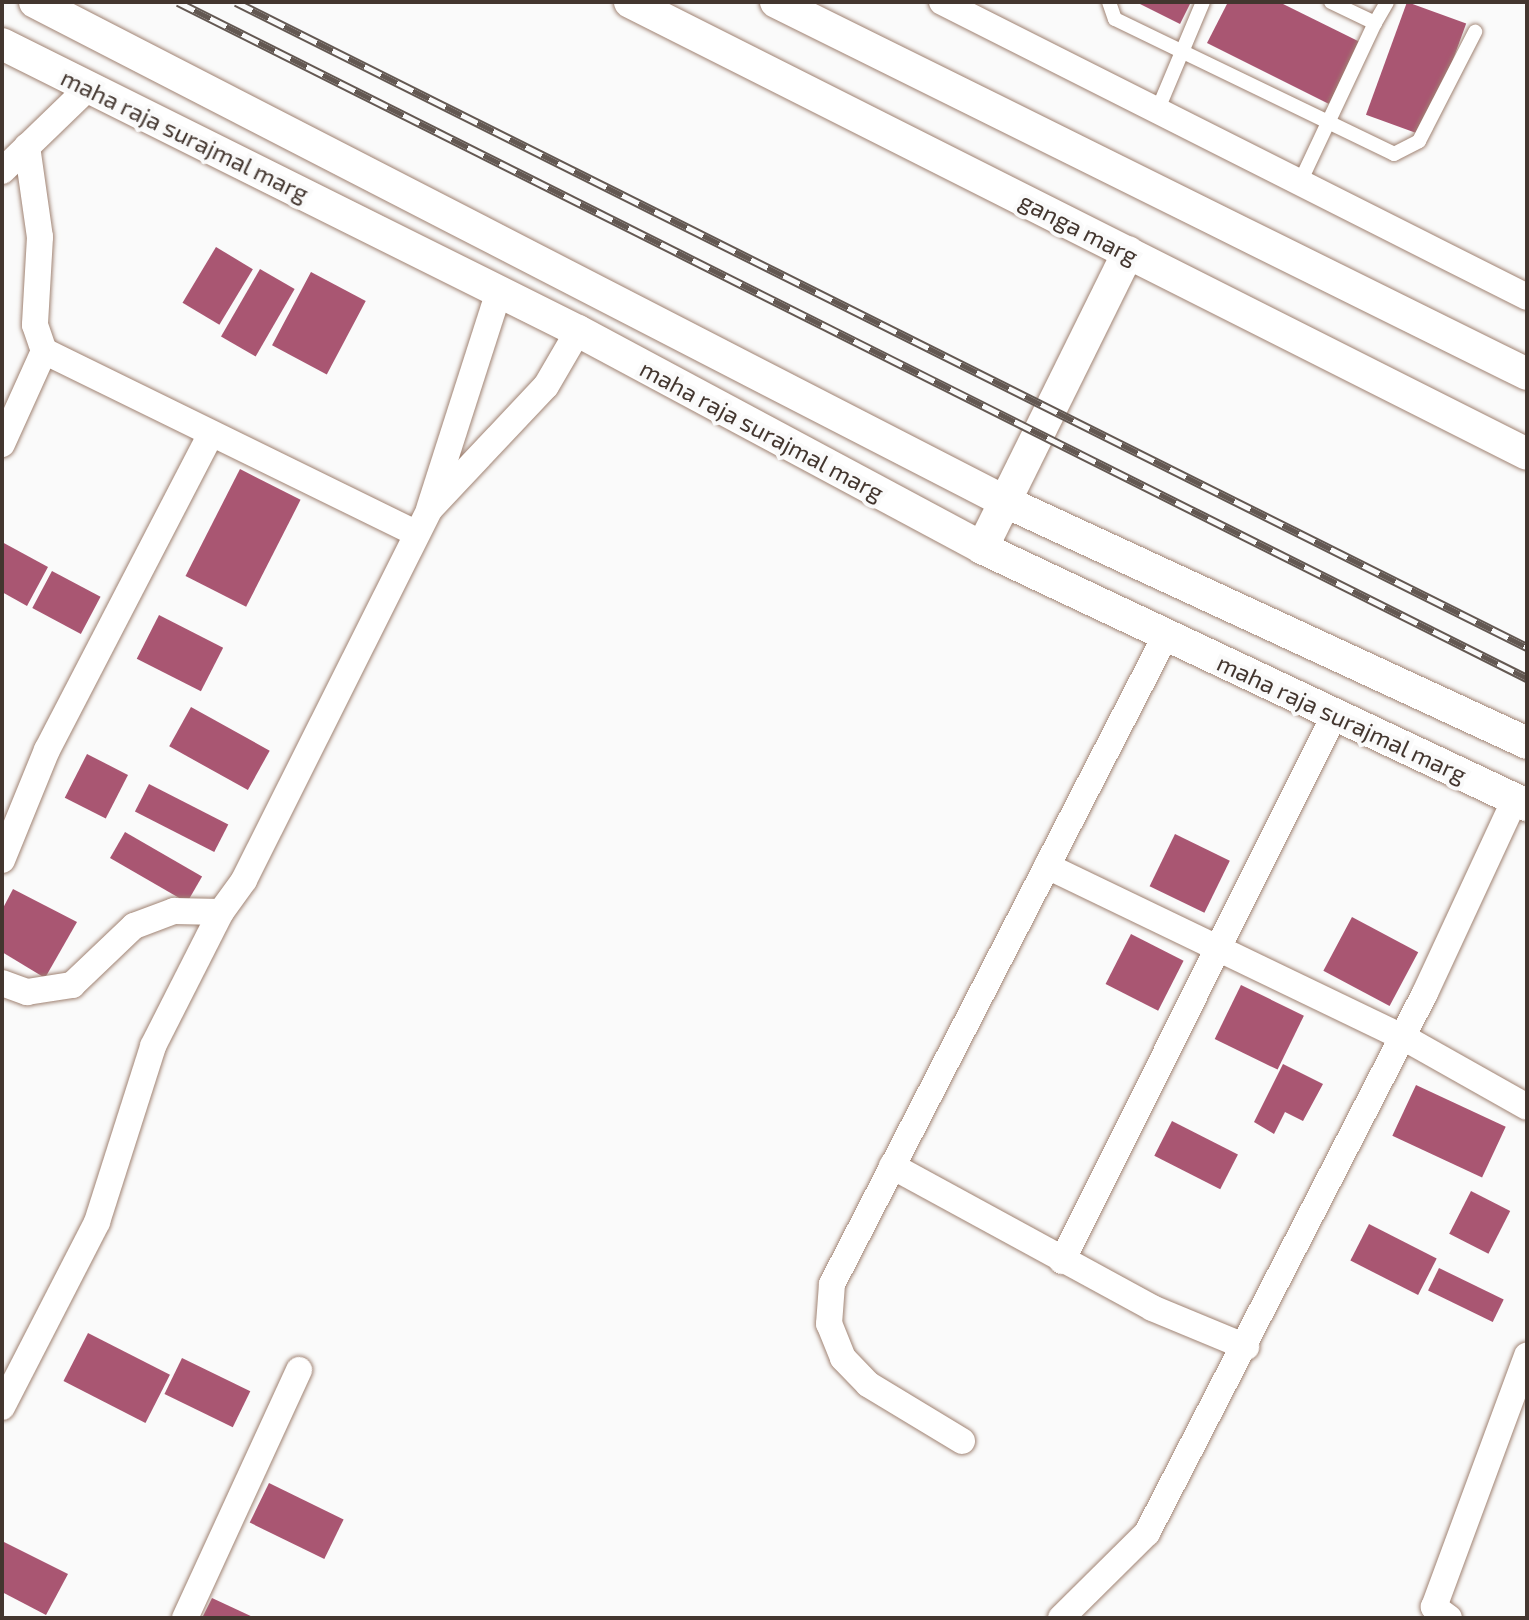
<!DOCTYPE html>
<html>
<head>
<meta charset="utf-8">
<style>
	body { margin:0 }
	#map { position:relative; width:1529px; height:1620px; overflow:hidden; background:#fafafa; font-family:"Exo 2",sans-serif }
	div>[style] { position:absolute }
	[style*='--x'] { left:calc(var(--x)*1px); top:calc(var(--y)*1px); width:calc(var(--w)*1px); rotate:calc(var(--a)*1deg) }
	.building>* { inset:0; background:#a95672; transform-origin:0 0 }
	.roads { filter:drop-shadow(0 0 2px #a08373) drop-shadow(0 0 2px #a08373) }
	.service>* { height:14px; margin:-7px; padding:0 7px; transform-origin:7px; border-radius:7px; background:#fff }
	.minor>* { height:26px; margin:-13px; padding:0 13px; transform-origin:13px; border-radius:13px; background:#fff }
	.tertiary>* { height:32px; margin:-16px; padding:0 16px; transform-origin:16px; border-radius:16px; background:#fff }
	.rail>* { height:9px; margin-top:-4.5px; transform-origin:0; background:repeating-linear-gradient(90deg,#fafafa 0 18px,#635852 0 36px); box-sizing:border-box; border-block:2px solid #635852 }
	span { translate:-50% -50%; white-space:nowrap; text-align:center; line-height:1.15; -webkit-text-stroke:8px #fafafa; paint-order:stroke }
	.street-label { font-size:24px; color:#43362f }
	.frame { position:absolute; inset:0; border:4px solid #43362f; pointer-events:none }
</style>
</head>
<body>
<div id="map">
	<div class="building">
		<div style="clip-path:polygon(1136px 2px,1191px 2px,1180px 24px)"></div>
		<div style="clip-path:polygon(1228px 2px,1279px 2px,1360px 42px,1329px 104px,1207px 43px)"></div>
		<div style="left:1407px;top:2px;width:63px;height:120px;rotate:20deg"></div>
		<div style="left:216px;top:247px;width:43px;height:65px;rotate:31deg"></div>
		<div style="left:260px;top:269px;width:40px;height:78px;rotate:30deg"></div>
		<div style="left:311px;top:272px;width:62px;height:83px;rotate:28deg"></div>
		<div style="left:240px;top:469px;width:68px;height:120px;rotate:27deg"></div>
		<div style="clip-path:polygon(2px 542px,48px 567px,27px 606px,2px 592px)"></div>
		<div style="left:52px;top:571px;width:55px;height:42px;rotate:28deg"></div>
		<div style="left:159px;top:615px;width:72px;height:49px;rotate:27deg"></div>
		<div style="left:191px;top:707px;width:90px;height:45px;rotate:29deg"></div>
		<div style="left:87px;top:754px;width:46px;height:49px;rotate:27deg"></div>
		<div style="left:149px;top:784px;width:89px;height:31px;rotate:27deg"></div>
		<div style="left:125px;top:832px;width:89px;height:30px;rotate:30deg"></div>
		<div style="left:1175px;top:834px;width:61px;height:58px;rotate:26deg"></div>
		<div style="clip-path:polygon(13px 889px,77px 922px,45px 978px,2px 952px,2px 910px)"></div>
		<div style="left:1352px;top:917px;width:75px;height:61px;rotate:28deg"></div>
		<div style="left:1131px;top:934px;width:59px;height:56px;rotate:27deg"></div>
		<div style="left:1241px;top:985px;width:70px;height:60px;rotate:26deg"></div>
		<div style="clip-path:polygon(1283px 1064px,1323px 1084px,1303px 1121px,1285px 1112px,1274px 1134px,1254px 1122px)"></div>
		<div style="left:1416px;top:1085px;width:99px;height:56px;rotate:25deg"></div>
		<div style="left:1172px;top:1121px;width:74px;height:39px;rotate:27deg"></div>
		<div style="left:1471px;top:1191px;width:44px;height:48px;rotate:27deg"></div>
		<div style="left:1369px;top:1224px;width:76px;height:41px;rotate:27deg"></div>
		<div style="left:1439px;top:1268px;width:72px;height:25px;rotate:26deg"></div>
		<div style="left:88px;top:1333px;width:92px;height:54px;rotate:27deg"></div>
		<div style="left:182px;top:1358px;width:76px;height:40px;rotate:26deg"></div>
		<div style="left:269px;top:1483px;width:83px;height:44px;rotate:26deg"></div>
		<div style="clip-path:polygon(2px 1541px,68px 1574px,46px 1615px,2px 1592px)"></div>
		<div style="clip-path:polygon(212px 1598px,255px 1618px,202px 1618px)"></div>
	</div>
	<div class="roads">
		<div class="service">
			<div style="--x:1109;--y:2;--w:18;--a:71"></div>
			<div style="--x:1115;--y:19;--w:310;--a:25.8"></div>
			<div style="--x:1394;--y:154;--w:28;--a:-27"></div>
			<div style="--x:1419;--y:141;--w:123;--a:-62.8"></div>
			<div style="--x:1331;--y:2;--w:49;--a:25.5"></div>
			<div style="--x:1375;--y:23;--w:24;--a:-60"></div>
			<div style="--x:1158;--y:109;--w:116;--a:-67.2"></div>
			<div style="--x:1302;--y:178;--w:171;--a:-64.8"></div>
		</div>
		<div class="minor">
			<div style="--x:942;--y:2;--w:655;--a:26.76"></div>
			<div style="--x:27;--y:146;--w:92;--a:81.9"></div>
			<div style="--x:40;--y:237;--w:88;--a:93.3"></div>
			<div style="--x:35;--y:325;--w:28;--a:71"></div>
			<div style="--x:44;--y:351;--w:415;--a:26.1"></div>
			<div style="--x:2;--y:171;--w:121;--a:-44"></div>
			<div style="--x:2;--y:444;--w:102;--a:-65.7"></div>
			<div style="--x:430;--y:506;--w:226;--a:-72.2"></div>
			<div style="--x:2;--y:860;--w:119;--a:-67.8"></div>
			<div style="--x:47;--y:750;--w:354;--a:-62.6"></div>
			<div style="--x:1047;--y:866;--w:395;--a:25.7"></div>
			<div style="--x:1403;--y:1037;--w:142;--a:29.4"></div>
			<div style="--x:2;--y:983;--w:27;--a:20"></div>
			<div style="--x:27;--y:992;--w:46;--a:-8.8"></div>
			<div style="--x:72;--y:985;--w:86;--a:-43.6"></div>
			<div style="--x:134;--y:926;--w:43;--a:-20.6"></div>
			<div style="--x:174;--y:911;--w:47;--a:1.2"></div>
			<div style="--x:221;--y:912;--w:39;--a:-54"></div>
			<div style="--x:244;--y:880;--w:414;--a:-63.4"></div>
			<div style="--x:429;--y:510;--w:170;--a:-46.7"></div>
			<div style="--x:546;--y:386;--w:64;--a:-59.8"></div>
			<div style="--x:892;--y:1166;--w:296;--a:28.6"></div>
			<div style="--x:1152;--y:1308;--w:102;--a:22.5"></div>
			<div style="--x:1062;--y:1261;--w:611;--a:-63.48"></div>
			<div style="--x:2;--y:1407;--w:208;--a:-62.8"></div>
			<div style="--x:97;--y:1222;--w:185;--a:-72.3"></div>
			<div style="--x:153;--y:1046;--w:150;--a:-63.1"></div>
			<div style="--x:962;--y:1441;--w:110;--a:-148.8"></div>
			<div style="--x:868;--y:1384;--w:36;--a:-134"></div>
			<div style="--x:843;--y:1358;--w:37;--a:-112"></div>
			<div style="--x:829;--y:1324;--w:40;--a:-85.7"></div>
			<div style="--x:832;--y:1284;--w:730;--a:-62.77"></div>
			<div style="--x:185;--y:1618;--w:273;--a:-65.3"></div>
			<div style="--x:1061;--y:1618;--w:121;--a:-44.7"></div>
			<div style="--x:1147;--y:1533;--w:607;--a:-62.76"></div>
			<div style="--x:1425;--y:993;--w:214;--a:-65.1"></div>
			<div style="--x:1449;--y:1618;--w:19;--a:-144"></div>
			<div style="--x:1434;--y:1607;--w:268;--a:-69.7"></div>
		</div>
		<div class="tertiary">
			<div style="--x:35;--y:2;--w:1092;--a:27.25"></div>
			<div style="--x:1006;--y:502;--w:574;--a:24.82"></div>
			<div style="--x:630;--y:2;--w:1004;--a:26.74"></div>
			<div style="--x:776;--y:2;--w:838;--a:26.35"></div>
			<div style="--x:2;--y:44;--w:644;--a:26.49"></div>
			<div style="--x:578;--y:331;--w:459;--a:28.2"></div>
			<div style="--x:982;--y:548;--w:603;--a:25.25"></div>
			<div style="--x:982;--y:548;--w:330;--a:-63.7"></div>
		</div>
	</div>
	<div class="rail">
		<div style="--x:178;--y:2;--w:1509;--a:26.62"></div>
		<div style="--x:236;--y:2;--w:1443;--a:26.55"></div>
	</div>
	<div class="street-label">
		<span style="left:185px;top:135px;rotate:26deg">maha raja surajmal marg</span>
		<span style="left:1079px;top:228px;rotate:27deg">ganga marg</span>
		<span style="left:762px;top:430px;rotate:28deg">maha raja surajmal marg</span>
		<span style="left:1342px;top:718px;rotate:25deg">maha raja surajmal marg</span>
	</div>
	<div class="frame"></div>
</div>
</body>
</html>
